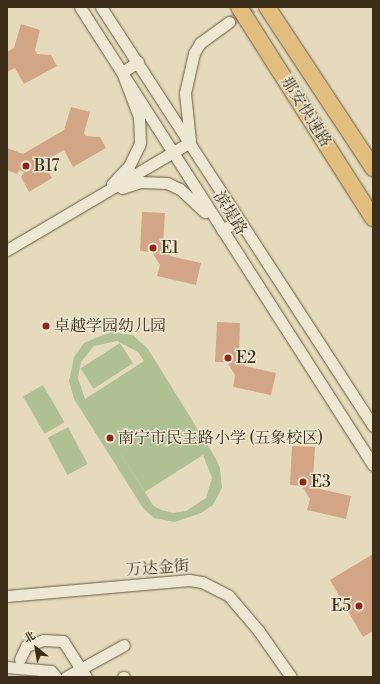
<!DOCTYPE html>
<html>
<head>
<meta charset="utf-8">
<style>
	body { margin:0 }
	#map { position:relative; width:380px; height:684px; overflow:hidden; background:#e5dbbc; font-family:"Libre Bodoni","Noto Serif SC",serif }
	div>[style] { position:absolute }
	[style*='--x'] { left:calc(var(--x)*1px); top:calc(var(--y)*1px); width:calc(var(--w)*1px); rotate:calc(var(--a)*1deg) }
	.green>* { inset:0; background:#afc194; transform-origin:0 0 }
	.building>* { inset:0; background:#d3a587 }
	.minor-tunnel>* { height:11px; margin-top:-5.5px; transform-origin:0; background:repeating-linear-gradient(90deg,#c3b89b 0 11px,transparent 0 16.5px) }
	.roads { filter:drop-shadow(0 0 1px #675942) drop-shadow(0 0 1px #675942) }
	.minor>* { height:11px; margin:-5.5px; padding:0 5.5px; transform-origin:5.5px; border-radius:5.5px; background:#eee8d3 }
	.highway>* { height:16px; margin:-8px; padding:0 8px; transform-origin:8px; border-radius:8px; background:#e2be7e }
	.dots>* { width:11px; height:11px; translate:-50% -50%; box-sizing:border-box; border:2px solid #eee8d3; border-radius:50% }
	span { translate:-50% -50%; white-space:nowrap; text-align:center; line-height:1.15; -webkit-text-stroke:3px #eee8d3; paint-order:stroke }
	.street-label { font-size:16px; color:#3d2e19 }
	.poi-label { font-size:16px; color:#3d2e19 }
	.left { translate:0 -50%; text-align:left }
	.right { translate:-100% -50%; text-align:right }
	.frame { position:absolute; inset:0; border:8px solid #3d2e19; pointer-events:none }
	.north { position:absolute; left:16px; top:628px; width:40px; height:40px; -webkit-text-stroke:3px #eee8d3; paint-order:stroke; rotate:329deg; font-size:11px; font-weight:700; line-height:16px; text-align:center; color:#3d2e19 }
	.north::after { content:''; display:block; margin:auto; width:14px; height:18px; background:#3d2e19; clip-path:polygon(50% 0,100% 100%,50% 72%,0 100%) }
</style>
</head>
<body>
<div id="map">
	<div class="green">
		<div style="clip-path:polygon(evenodd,111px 332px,133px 335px,148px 349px,215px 457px,220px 468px,222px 488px,213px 505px,201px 513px,175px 522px,154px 518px,143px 508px,74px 399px,69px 381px,74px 357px,84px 343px,111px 332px,117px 341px,138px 352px,156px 379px,144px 361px,85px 399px,78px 378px,81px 362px,94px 346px,117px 341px,111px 332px,108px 434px,145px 492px,203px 455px,212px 478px,206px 498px,186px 511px,174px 513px,161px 510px,153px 505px,108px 434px)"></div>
		<div style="left:120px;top:343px;width:24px;height:47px;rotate:57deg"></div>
		<div style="left:43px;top:385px;width:43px;height:23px;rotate:60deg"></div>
		<div style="left:68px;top:427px;width:42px;height:23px;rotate:62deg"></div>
	</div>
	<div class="building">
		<div style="clip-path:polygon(21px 24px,40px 30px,35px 50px,37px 54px,51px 55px,57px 66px,24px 84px,15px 68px,7px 72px,7px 52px,14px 48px)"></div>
		<div style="clip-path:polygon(71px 107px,90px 112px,84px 133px,86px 136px,100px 137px,106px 148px,73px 167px,64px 150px,43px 162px,52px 178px,29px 192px,21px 177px,24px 172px,19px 170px,17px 174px,7px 170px,7px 148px,23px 154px,64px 130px)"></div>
		<div style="clip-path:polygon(142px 212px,165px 213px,163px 245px,170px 256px,201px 263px,196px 285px,157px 276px,160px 265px,152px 252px,140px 251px)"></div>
		<div style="clip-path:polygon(217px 322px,240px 323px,239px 355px,245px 366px,276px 373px,271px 395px,233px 387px,235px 375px,227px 362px,215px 362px)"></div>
		<div style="clip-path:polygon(292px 446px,315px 447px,313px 478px,320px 489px,351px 496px,346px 519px,307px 510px,310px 499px,302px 486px,290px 485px)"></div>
		<div style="clip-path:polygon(373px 554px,373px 631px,363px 637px,330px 580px)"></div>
	</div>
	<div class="minor-tunnel">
		<div style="--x:229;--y:22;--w:28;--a:-32"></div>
	</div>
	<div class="roads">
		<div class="minor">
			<div style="--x:80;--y:7;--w:544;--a:57.39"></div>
			<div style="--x:101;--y:7;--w:500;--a:57"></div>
			<div style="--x:190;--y:140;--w:47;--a:-96.1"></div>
			<div style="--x:185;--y:93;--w:41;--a:-77.3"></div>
			<div style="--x:194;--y:53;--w:12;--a:-59"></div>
			<div style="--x:200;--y:43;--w:36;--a:-36"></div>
			<div style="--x:112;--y:184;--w:25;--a:-47"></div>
			<div style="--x:129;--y:166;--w:25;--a:-64"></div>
			<div style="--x:140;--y:143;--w:26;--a:-92"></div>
			<div style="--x:139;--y:117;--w:48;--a:-110.7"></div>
			<div style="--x:122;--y:72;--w:19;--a:-32"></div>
			<div style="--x:122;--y:188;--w:20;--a:-18"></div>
			<div style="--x:141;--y:182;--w:26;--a:2"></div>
			<div style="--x:167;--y:183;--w:14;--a:25"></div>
			<div style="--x:180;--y:189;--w:34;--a:43"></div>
			<div style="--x:222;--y:230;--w:20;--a:-30"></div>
			<div style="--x:7;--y:250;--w:212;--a:-30.5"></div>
			<div style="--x:7;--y:596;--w:183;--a:-5"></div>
			<div style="--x:189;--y:580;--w:13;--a:9"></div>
			<div style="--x:202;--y:582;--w:30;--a:27"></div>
			<div style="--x:229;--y:596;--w:45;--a:49.5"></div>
			<div style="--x:258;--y:630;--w:57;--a:54.9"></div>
			<div style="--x:20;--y:659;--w:14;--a:-65"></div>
			<div style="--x:26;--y:646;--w:18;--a:-19"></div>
			<div style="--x:43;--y:640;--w:20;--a:3"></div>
			<div style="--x:63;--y:641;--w:43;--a:57.4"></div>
			<div style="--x:7;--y:667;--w:44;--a:5.2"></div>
			<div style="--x:51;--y:671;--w:8;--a:50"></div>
			<div style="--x:66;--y:677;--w:66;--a:-28.9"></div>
			<div style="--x:123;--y:677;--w:1;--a:0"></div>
		</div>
		<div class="highway">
			<div style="--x:239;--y:7;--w:250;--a:57.6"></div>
			<div style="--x:267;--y:7;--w:193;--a:56.6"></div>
		</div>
	</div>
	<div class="dots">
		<div style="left:26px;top:166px;background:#8f2418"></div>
		<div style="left:153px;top:248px;background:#8f2418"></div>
		<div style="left:46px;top:326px;background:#8f2418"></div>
		<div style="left:228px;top:358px;background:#8f2418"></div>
		<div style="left:110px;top:438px;background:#8f2418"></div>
		<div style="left:303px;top:482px;background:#8f2418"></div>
		<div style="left:359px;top:606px;background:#8f2418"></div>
	</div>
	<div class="street-label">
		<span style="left:306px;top:112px;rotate:58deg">那安快速路</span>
		<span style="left:230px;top:213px;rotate:58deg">滨堤路</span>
		<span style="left:158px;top:568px;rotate:-4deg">万达金街</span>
	</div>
	<div class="poi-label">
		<span class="left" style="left:34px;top:166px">B17</span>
		<span class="left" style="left:161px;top:248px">E1</span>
		<span class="left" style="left:54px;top:326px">卓越学园幼儿园</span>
		<span class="left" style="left:236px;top:358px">E2</span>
		<span class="left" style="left:118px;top:438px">南宁市民主路小学 (五象校区)</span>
		<span class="left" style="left:311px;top:482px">E3</span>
		<span class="right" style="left:351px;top:606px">E5</span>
	</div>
	<div class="frame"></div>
	<div class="north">北</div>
</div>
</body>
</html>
